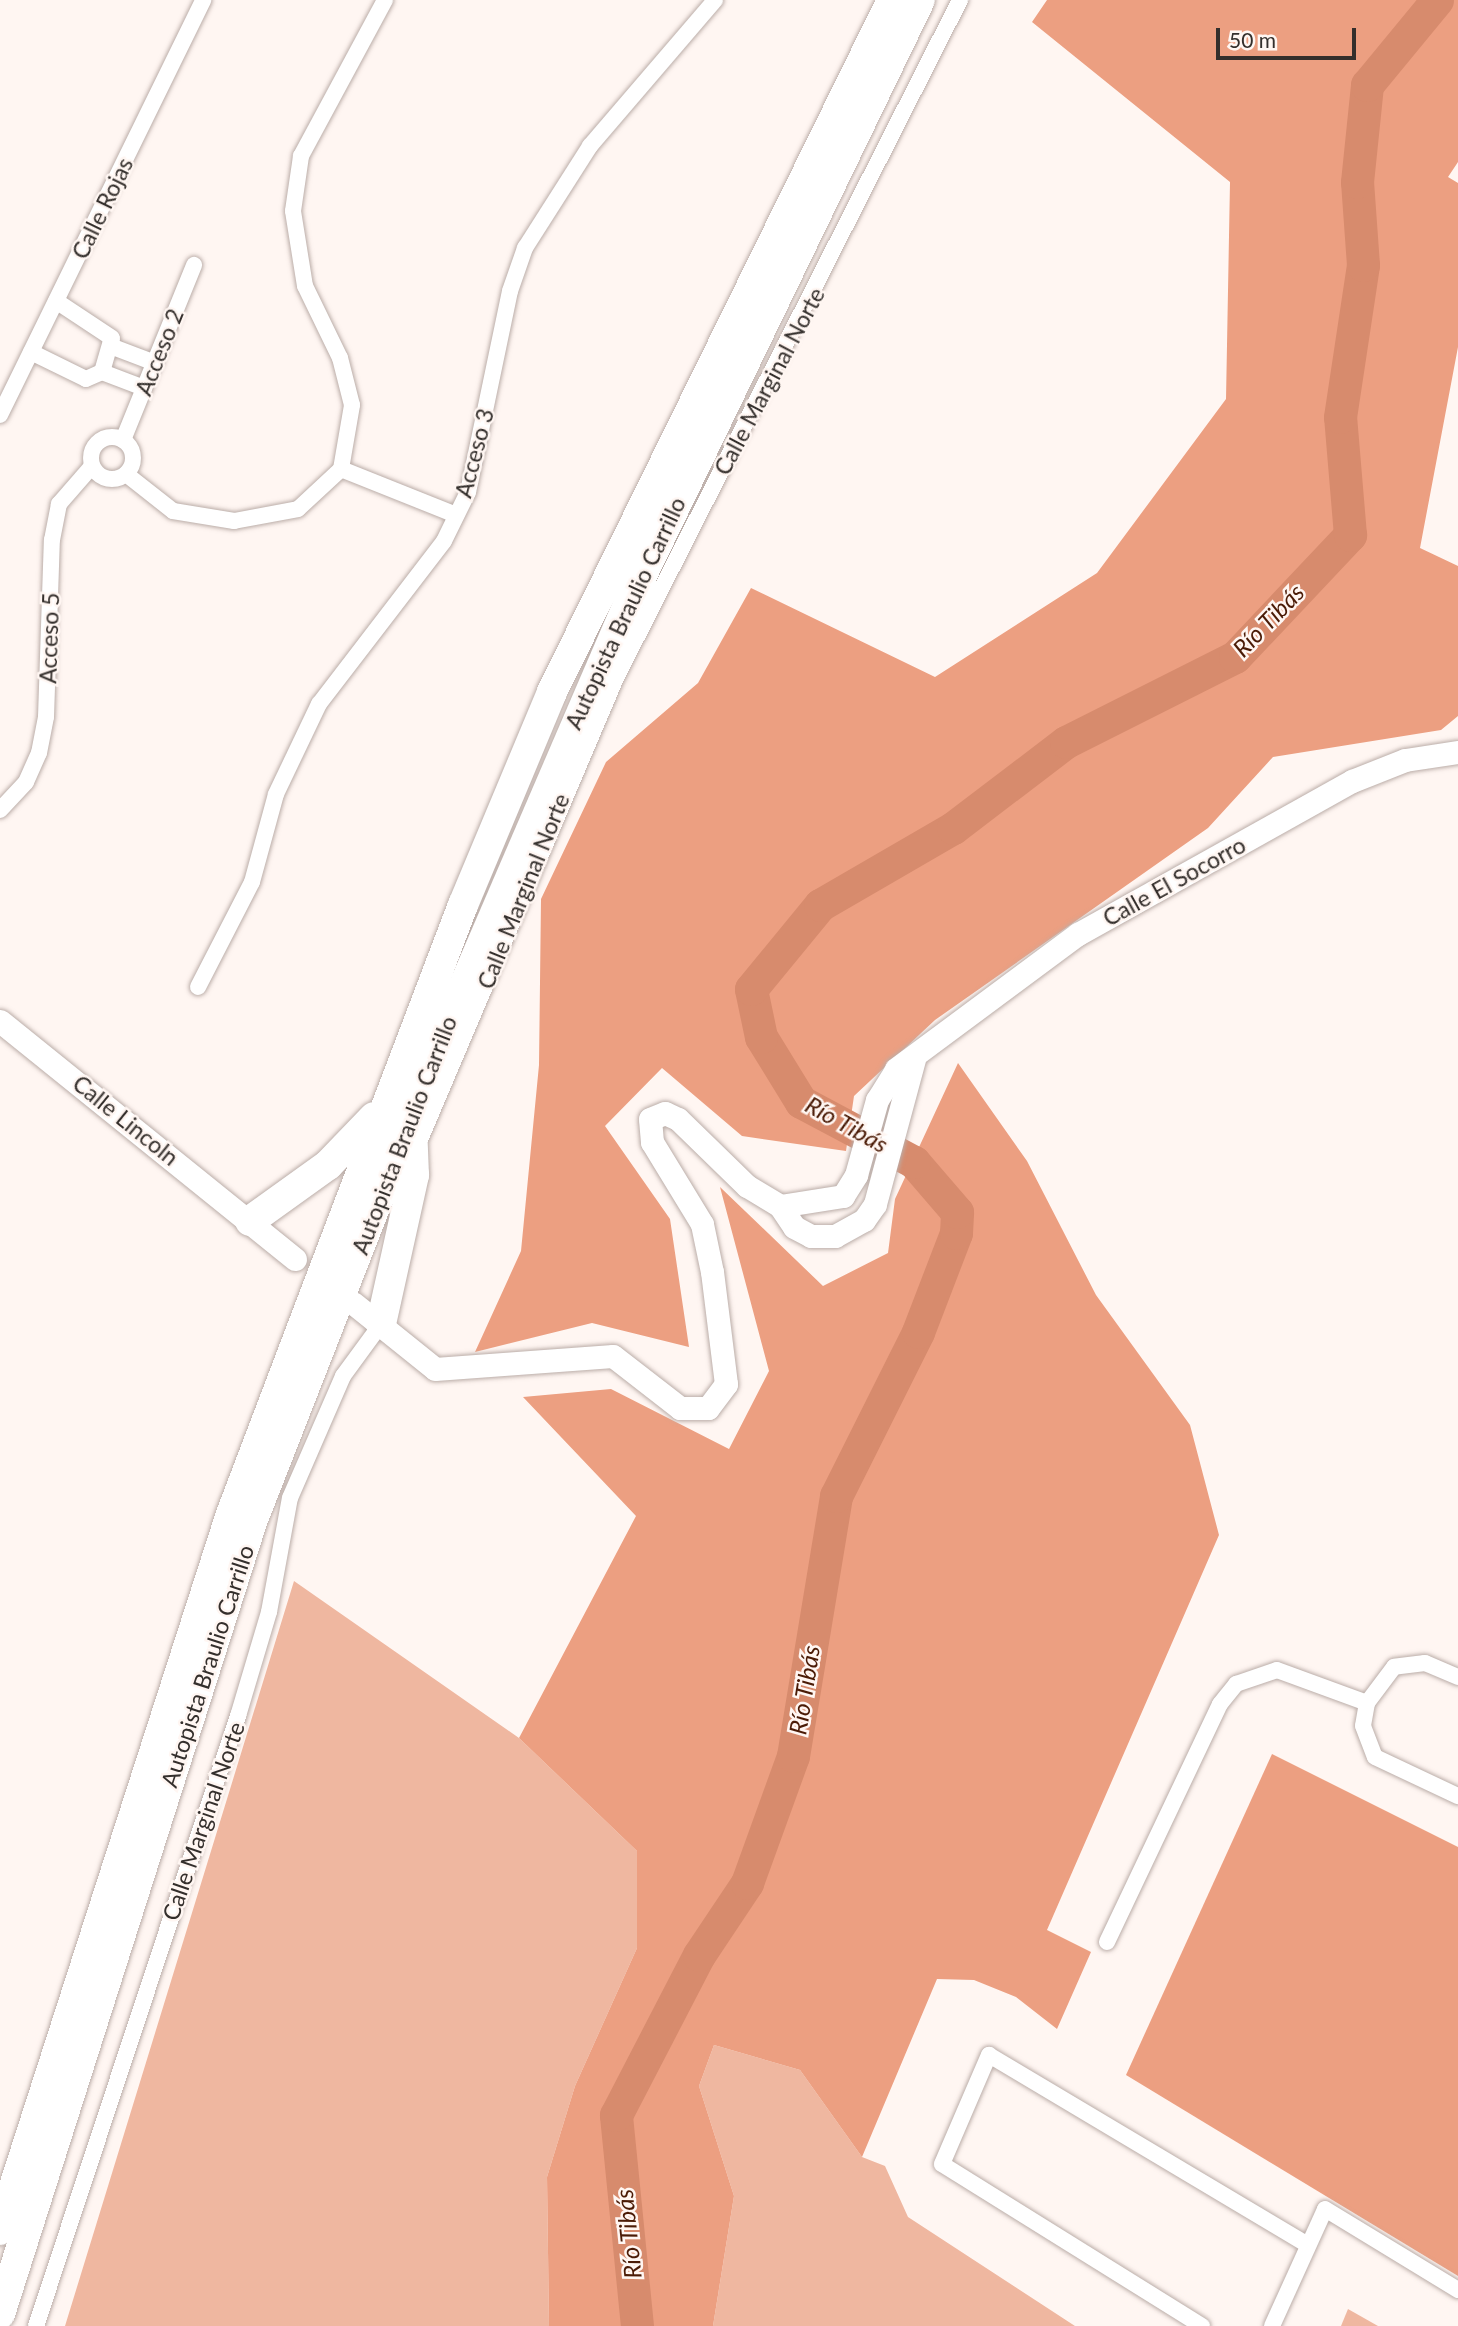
<!DOCTYPE html>
<html>
<head>
<meta charset="utf-8">
<style>
	body { margin:0 }
	#map { position:relative; width:1458px; height:2326px; overflow:hidden; background:#fff6f2; font-family:Lato,sans-serif }
	div>[style] { position:absolute }
	[style*='--x'] { left:calc(var(--x)*1px); top:calc(var(--y)*1px); width:calc(var(--w)*1px); rotate:calc(var(--a)*1deg) }
	.green>* { inset:0; background:#efb7a0 }
	.forest>* { inset:0; background:#ec9f81 }
	.river>* { height:33px; margin:-16.5px; padding:0 16.5px; transform-origin:16.5px; border-radius:16.5px; background:#d78b6d }
	.roads { filter:drop-shadow(0 0 2px #bbada8) drop-shadow(0 0 2px #bbada8) }
	.street>* { height:16px; margin:-8px; padding:0 8px; transform-origin:8px; border-radius:8px; background:#fff }
	.street>.ring { margin:-8px; padding:0; box-sizing:content-box; background:none; border:16px solid #fff; border-radius:50% }
	.secondary>* { height:23px; margin:-11.5px; padding:0 11.5px; transform-origin:11.5px; border-radius:11.5px; background:#fff }
	.highway>* { height:30px; margin:-15px; padding:0 15px; transform-origin:15px; border-radius:15px; background:#fff }
	span { translate:-50% -50%; white-space:nowrap; text-align:center; line-height:1.15; -webkit-text-stroke:5px #fff6f2; paint-order:stroke }
	.street-label { font-size:23px; color:#342f2c }
	.water-label { font-size:24px; color:#4b1b06; font-style:italic }
	.scale { position:absolute; left:1216px; top:28px; width:140px; height:32px; box-sizing:border-box; border:4px solid #342f2c; border-top:0; padding-left:9px; font-size:21px; line-height:24px; white-space:nowrap; color:#342f2c; -webkit-text-stroke:5px #fff6f2; paint-order:stroke }
</style>
</head>
<body>
<div id="map">
	<div class="green">
		<div style="clip-path:polygon(294px 1581px,519px 1738px,637px 1851px,637px 1948px,575px 2086px,547px 2177px,549px 2326px,65px 2326px)"></div>
		<div style="clip-path:polygon(714px 2045px,800px 2070px,862px 2157px,885px 2166px,908px 2217px,1075px 2326px,713px 2326px,734px 2196px,699px 2086px)"></div>
		<div style="clip-path:polygon(1348px 2309px,1378px 2326px,1341px 2326px)"></div>
	</div>
	<div class="forest">
		<div style="clip-path:polygon(1047px 0,1458px 0,1458px 162px,1448px 177px,1458px 183px,1458px 347px,1420px 548px,1458px 566px,1458px 716px,1441px 730px,1273px 757px,1208px 828px,935px 1020px,854px 1096px,846px 1151px,742px 1136px,662px 1068px,605px 1126px,670px 1219px,689px 1347px,592px 1323px,475px 1352px,521px 1251px,539px 1065px,541px 899px,606px 762px,698px 683px,751px 588px,935px 677px,1097px 573px,1226px 399px,1230px 182px,1032px 22px)"></div>
		<div style="clip-path:polygon(958px 1063px,1027px 1161px,1096px 1295px,1190px 1425px,1219px 1535px,1047px 1930px,1091px 1952px,1057px 2029px,1016px 1997px,974px 1980px,937px 1979px,862px 2157px,800px 2070px,714px 2045px,699px 2086px,734px 2196px,713px 2326px,549px 2326px,547px 2177px,575px 2086px,637px 1948px,637px 1851px,519px 1738px,636px 1516px,523px 1397px,611px 1389px,729px 1449px,769px 1371px,720px 1187px,823px 1286px,888px 1253px,895px 1199px)"></div>
		<div style="clip-path:polygon(1272px 1754px,1458px 1847px,1458px 2276px,1126px 2075px)"></div>
	</div>
	<div class="river">
		<div style="--x:637;--y:2326;--w:212;--a:-95.7"></div>
		<div style="--x:616;--y:2115;--w:180;--a:-62.6"></div>
		<div style="--x:699;--y:1955;--w:87;--a:-56.3"></div>
		<div style="--x:747;--y:1883;--w:135;--a:-70.1"></div>
		<div style="--x:793;--y:1756;--w:264;--a:-80.6"></div>
		<div style="--x:836;--y:1496;--w:183;--a:-63.4"></div>
		<div style="--x:918;--y:1332;--w:106;--a:-69"></div>
		<div style="--x:956;--y:1233;--w:21;--a:-87"></div>
		<div style="--x:957;--y:1212;--w:66;--a:-130.7"></div>
		<div style="--x:914;--y:1162;--w:128;--a:-152"></div>
		<div style="--x:801;--y:1102;--w:76;--a:-121.6"></div>
		<div style="--x:761;--y:1037;--w:49;--a:-101.8"></div>
		<div style="--x:751;--y:989;--w:109;--a:-50.6"></div>
		<div style="--x:820;--y:905;--w:154;--a:-30.1"></div>
		<div style="--x:953;--y:828;--w:142;--a:-37.3"></div>
		<div style="--x:1066;--y:742;--w:189;--a:-26.7"></div>
		<div style="--x:1235;--y:657;--w:168;--a:-46.7"></div>
		<div style="--x:1350;--y:535;--w:118;--a:-94.8"></div>
		<div style="--x:1340;--y:417;--w:154;--a:-81.4"></div>
		<div style="--x:1363;--y:265;--w:83;--a:-94.1"></div>
		<div style="--x:1357;--y:182;--w:98;--a:-84.1"></div>
		<div style="--x:1367;--y:85;--w:110;--a:-50.5"></div>
	</div>
	<div class="roads">
		<div class="street">
			<div style="--x:113;--y:347;--w:45;--a:20.9"></div>
			<div style="--x:31;--y:352;--w:61;--a:26.1"></div>
			<div style="--x:86;--y:379;--w:17;--a:-24"></div>
			<div style="--x:102;--y:372;--w:35;--a:-74"></div>
			<div style="--x:112;--y:338;--w:67;--a:-146.5"></div>
			<div style="--x:102;--y:372;--w:45;--a:20.9"></div>
			<div style="--x:0;--y:415;--w:462;--a:-63.9"></div>
			<div class="ring" style="left:91px;top:437px;width:26px;height:26px"></div>
			<div style="--x:123;--y:440;--w:189;--a:-67.9"></div>
			<div style="--x:341;--y:469;--w:124;--a:21.8"></div>
			<div style="--x:126;--y:474;--w:60;--a:38.2"></div>
			<div style="--x:173;--y:511;--w:62;--a:9.3"></div>
			<div style="--x:234;--y:521;--w:65;--a:-10.6"></div>
			<div style="--x:298;--y:509;--w:59;--a:-42.9"></div>
			<div style="--x:341;--y:469;--w:65;--a:-80.2"></div>
			<div style="--x:352;--y:405;--w:49;--a:-104.3"></div>
			<div style="--x:340;--y:358;--w:80;--a:-115.9"></div>
			<div style="--x:305;--y:286;--w:76;--a:-99.1"></div>
			<div style="--x:293;--y:211;--w:56;--a:-81.7"></div>
			<div style="--x:301;--y:156;--w:177;--a:-61.7"></div>
			<div style="--x:0;--y:810;--w:38;--a:-47"></div>
			<div style="--x:26;--y:782;--w:32;--a:-66"></div>
			<div style="--x:39;--y:753;--w:37;--a:-79"></div>
			<div style="--x:46;--y:717;--w:177;--a:-88.1"></div>
			<div style="--x:52;--y:540;--w:37;--a:-79"></div>
			<div style="--x:59;--y:504;--w:50;--a:-49"></div>
			<div style="--x:198;--y:987;--w:118;--a:-62.8"></div>
			<div style="--x:252;--y:882;--w:91;--a:-74.7"></div>
			<div style="--x:276;--y:794;--w:100;--a:-64.5"></div>
			<div style="--x:319;--y:704;--w:205;--a:-52.5"></div>
			<div style="--x:444;--y:541;--w:55;--a:-63.9"></div>
			<div style="--x:468;--y:492;--w:205;--a:-78.2"></div>
			<div style="--x:510;--y:291;--w:46;--a:-70.8"></div>
			<div style="--x:525;--y:248;--w:121;--a:-57.5"></div>
			<div style="--x:590;--y:146;--w:192;--a:-49.4"></div>
			<div style="--x:419;--y:1142;--w:500;--a:-67"></div>
			<div style="--x:614;--y:682;--w:765;--a:-63.1"></div>
			<div style="--x:1458;--y:1677;--w:36;--a:-157"></div>
			<div style="--x:1425;--y:1663;--w:31;--a:173"></div>
			<div style="--x:1394;--y:1667;--w:45;--a:126.9"></div>
			<div style="--x:1367;--y:1703;--w:23;--a:100"></div>
			<div style="--x:1363;--y:1726;--w:33;--a:69"></div>
			<div style="--x:1375;--y:1757;--w:92;--a:25.2"></div>
			<div style="--x:1107;--y:1942;--w:263;--a:-64.6"></div>
			<div style="--x:1220;--y:1704;--w:26;--a:-51"></div>
			<div style="--x:1236;--y:1684;--w:43;--a:-18.9"></div>
			<div style="--x:1277;--y:1670;--w:96;--a:20.1"></div>
			<div style="--x:36;--y:2326;--w:643;--a:-71.68"></div>
			<div style="--x:238;--y:1716;--w:109;--a:-73.4"></div>
			<div style="--x:269;--y:1612;--w:116;--a:-79.6"></div>
			<div style="--x:290;--y:1498;--w:133;--a:-66.5"></div>
			<div style="--x:343;--y:1376;--w:64;--a:-53.8"></div>
			<div style="--x:1202;--y:2326;--w:306;--a:-148.1"></div>
			<div style="--x:942;--y:2164;--w:119;--a:-66.7"></div>
			<div style="--x:989;--y:2055;--w:371;--a:30.8"></div>
			<div style="--x:1272;--y:2326;--w:128;--a:-65.6"></div>
			<div style="--x:1325;--y:2209;--w:156;--a:31.3"></div>
		</div>
		<div class="secondary">
			<div style="--x:0;--y:1021;--w:379;--a:38.9"></div>
			<div style="--x:780;--y:1206;--w:64;--a:-9"></div>
			<div style="--x:843;--y:1196;--w:25;--a:-58"></div>
			<div style="--x:856;--y:1175;--w:78;--a:-74.4"></div>
			<div style="--x:877;--y:1100;--w:36;--a:-58"></div>
			<div style="--x:896;--y:1069;--w:227;--a:-36.6"></div>
			<div style="--x:1078;--y:934;--w:314;--a:-29.2"></div>
			<div style="--x:1352;--y:781;--w:57;--a:-21.6"></div>
			<div style="--x:1405;--y:760;--w:54;--a:-8.6"></div>
			<div style="--x:353;--y:1303;--w:105;--a:38.8"></div>
			<div style="--x:435;--y:1369;--w:178;--a:-4.2"></div>
			<div style="--x:613;--y:1356;--w:85;--a:37.8"></div>
			<div style="--x:680;--y:1408;--w:28;--a:0"></div>
			<div style="--x:708;--y:1408;--w:30;--a:-53"></div>
			<div style="--x:726;--y:1384;--w:113;--a:-97.1"></div>
			<div style="--x:712;--y:1272;--w:49;--a:-101.8"></div>
			<div style="--x:702;--y:1224;--w:96;--a:-121.4"></div>
			<div style="--x:652;--y:1142;--w:23;--a:-95"></div>
			<div style="--x:650;--y:1119;--w:16;--a:-22"></div>
			<div style="--x:665;--y:1113;--w:14;--a:25"></div>
			<div style="--x:678;--y:1119;--w:96;--a:44.2"></div>
			<div style="--x:747;--y:1186;--w:39;--a:31"></div>
			<div style="--x:780;--y:1206;--w:25;--a:56"></div>
			<div style="--x:794;--y:1227;--w:19;--a:28"></div>
			<div style="--x:811;--y:1236;--w:24;--a:0"></div>
			<div style="--x:835;--y:1236;--w:33;--a:-29"></div>
			<div style="--x:864;--y:1220;--w:19;--a:-55"></div>
			<div style="--x:875;--y:1204;--w:150;--a:-74.9"></div>
		</div>
		<div class="highway">
			<div style="--x:250;--y:1221;--w:96;--a:-35.7"></div>
			<div style="--x:328;--y:1165;--w:66;--a:-46.2"></div>
			<div style="--x:381;--y:1324;--w:153;--a:-77.5"></div>
			<div style="--x:414;--y:1175;--w:49;--a:-92.3"></div>
			<div style="--x:0;--y:2230;--w:752;--a:-72.12"></div>
			<div style="--x:231;--y:1514;--w:652;--a:-69.15"></div>
			<div style="--x:463;--y:905;--w:231;--a:-67.3"></div>
			<div style="--x:552;--y:692;--w:771;--a:-63.83"></div>
			<div style="--x:0;--y:2314;--w:831;--a:-72.35"></div>
			<div style="--x:252;--y:1522;--w:516;--a:-68.65"></div>
			<div style="--x:440;--y:1041;--w:482;--a:-66.7"></div>
			<div style="--x:631;--y:598;--w:664;--a:-64.21"></div>
		</div>
	</div>
	<div class="street-label">
		<span style="left:102px;top:208px;rotate:-64deg">Calle Rojas</span>
		<span style="left:159px;top:352px;rotate:-68deg">Acceso 2</span>
		<span style="left:769px;top:381px;rotate:-62deg">Calle Marginal Norte</span>
		<span style="left:474px;top:453px;rotate:-75deg">Acceso 3</span>
		<span style="left:625px;top:613px;rotate:-65deg">Autopista Braulio Carrillo</span>
		<span style="left:49px;top:638px;rotate:-88deg">Acceso 5</span>
		<span style="left:1174px;top:881px;rotate:-29deg">Calle El Socorro</span>
		<span style="left:523px;top:891px;rotate:-68deg">Calle Marginal Norte</span>
		<span style="left:126px;top:1120px;rotate:39deg">Calle Lincoln</span>
		<span style="left:404px;top:1135px;rotate:-69deg">Autopista Braulio Carrillo</span>
		<span style="left:207px;top:1666px;rotate:-72deg">Autopista Braulio Carrillo</span>
		<span style="left:203px;top:1821px;rotate:-71deg">Calle Marginal Norte</span>
	</div>
	<div class="water-label">
		<span style="left:1268px;top:620px;rotate:-46deg">Río Tibás</span>
		<span style="left:847px;top:1124px;rotate:29deg">Río Tibás</span>
		<span style="left:804px;top:1690px;rotate:-81deg">Río Tibás</span>
		<span style="left:628px;top:2234px;rotate:-96deg">Río Tibás</span>
	</div>
	<div class="scale">50 m</div>
</div>
</body>
</html>
